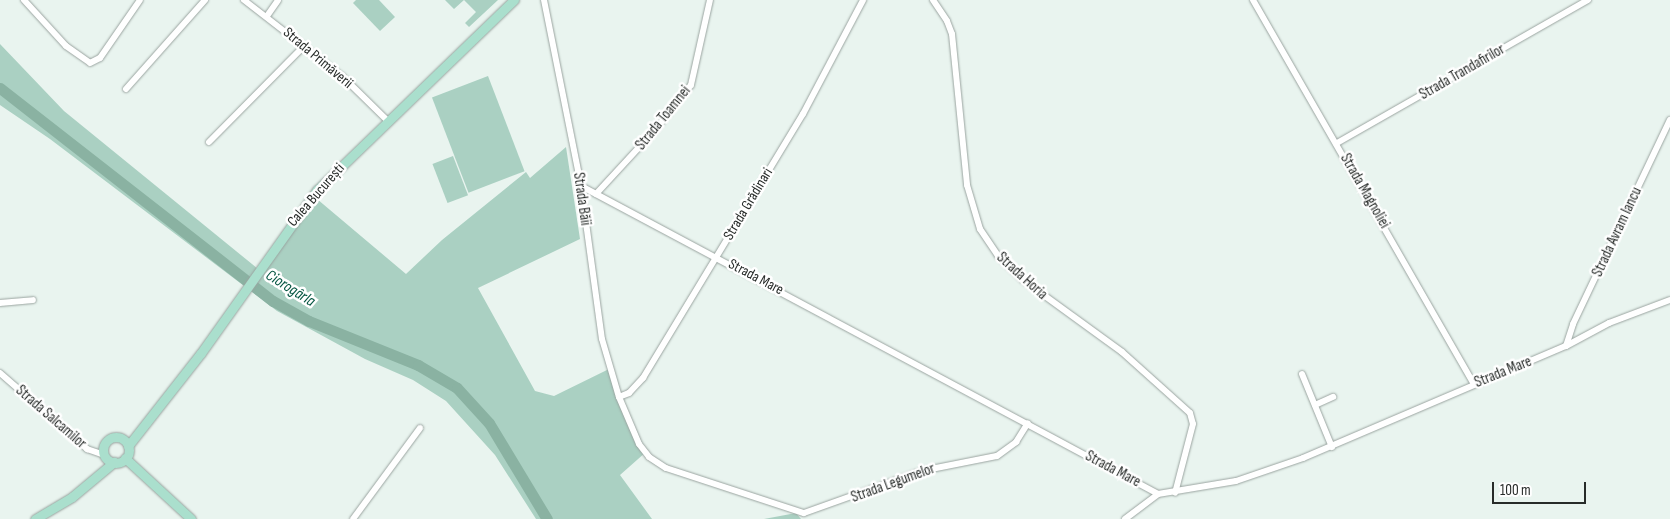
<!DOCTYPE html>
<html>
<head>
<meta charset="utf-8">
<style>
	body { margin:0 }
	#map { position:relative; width:1670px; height:519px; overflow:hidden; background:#e9f4ef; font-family:"Sofia Sans Condensed",sans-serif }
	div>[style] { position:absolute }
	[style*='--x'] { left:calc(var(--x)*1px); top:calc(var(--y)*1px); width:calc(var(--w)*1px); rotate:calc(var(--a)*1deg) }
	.green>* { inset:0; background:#aad0c2; transform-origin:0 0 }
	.river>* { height:11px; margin:-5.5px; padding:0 5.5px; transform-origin:5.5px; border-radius:5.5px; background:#8ab2a2 }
	.roads { filter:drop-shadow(0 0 1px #9aa4a0) drop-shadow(0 0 1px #9aa4a0) }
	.minor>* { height:6px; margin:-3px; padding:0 3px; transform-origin:3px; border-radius:3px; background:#fff }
	.major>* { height:9px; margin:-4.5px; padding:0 4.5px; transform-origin:4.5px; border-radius:4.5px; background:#aadfcd }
	.major>.ring { margin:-4.5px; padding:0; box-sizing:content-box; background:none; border:9px solid #aadfcd; border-radius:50% }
	span { translate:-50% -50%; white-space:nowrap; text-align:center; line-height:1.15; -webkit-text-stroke:5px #fff; paint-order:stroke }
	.street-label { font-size:15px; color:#272b29 }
	.water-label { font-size:16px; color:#065743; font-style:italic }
	.scale { position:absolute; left:1492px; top:482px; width:94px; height:22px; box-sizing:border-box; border:2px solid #272b29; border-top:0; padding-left:6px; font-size:15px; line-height:18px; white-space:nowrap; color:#272b29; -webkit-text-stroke:4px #fff; paint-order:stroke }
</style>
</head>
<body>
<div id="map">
	<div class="green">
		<div style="clip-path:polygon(356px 0,379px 0,395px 17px,380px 31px,353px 3px)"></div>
		<div style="clip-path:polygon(445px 0,498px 0,469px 27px,465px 23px,476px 12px,464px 0,454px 9px)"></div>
		<div style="clip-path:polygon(0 44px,64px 111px,263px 273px,317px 199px,406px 274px,442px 240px,526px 172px,530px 178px,566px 147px,580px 239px,478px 288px,535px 391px,554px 396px,609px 369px,646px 452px,620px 475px,652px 519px,536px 519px,495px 455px,446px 401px,413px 380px,365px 359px,277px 311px,50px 139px,0 105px)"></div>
		<div style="left:488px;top:76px;width:102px;height:60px;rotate:69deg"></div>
		<div style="left:453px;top:156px;width:42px;height:22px;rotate:69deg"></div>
		<div style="clip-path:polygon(796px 513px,801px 519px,764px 519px)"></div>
	</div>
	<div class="river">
		<div style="--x:0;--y:88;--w:346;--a:38"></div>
		<div style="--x:273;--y:301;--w:41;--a:29.1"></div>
		<div style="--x:309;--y:321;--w:118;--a:22"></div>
		<div style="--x:418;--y:365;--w:45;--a:30.5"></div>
		<div style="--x:457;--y:388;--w:47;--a:47.6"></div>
		<div style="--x:489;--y:423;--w:112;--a:58.9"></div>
	</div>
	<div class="roads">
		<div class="minor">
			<div style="--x:24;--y:0;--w:62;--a:47.6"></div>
			<div style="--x:66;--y:46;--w:29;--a:35"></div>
			<div style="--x:90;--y:63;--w:11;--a:-27"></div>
			<div style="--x:100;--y:58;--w:70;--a:-55.4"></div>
			<div style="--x:244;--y:0;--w:124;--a:37.8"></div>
			<div style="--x:342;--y:76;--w:64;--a:44.4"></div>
			<div style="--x:544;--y:0;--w:190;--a:78.7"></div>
			<div style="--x:581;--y:186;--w:154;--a:82.2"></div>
			<div style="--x:602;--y:339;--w:60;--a:73.7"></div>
			<div style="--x:619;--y:397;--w:51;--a:66.9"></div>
			<div style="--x:639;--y:444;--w:16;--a:52"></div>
			<div style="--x:649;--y:457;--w:20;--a:33"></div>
			<div style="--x:666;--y:468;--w:145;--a:18.1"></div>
			<div style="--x:804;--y:513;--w:124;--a:-19.7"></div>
			<div style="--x:921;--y:471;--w:77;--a:-11.2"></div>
			<div style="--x:997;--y:456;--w:24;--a:-36"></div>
			<div style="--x:1016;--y:442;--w:22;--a:-58"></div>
			<div style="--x:933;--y:0;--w:25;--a:56"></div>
			<div style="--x:947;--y:21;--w:14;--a:69"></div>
			<div style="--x:952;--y:34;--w:152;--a:84.3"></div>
			<div style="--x:967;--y:185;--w:46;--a:73.5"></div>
			<div style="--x:980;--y:229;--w:32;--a:56"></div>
			<div style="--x:998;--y:256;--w:35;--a:44"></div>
			<div style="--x:1023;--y:280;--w:122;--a:36"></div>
			<div style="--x:1122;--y:352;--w:91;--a:41.9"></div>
			<div style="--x:1190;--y:413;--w:11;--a:75"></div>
			<div style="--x:1193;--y:424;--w:71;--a:104.6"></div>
			<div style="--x:1253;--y:0;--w:443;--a:60.1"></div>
			<div style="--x:267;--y:16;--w:19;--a:-55"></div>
			<div style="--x:126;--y:89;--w:119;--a:-48.4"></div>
			<div style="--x:209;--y:142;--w:136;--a:-45.3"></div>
			<div style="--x:1337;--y:143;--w:289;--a:-29.7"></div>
			<div style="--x:581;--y:186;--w:654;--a:28.09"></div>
			<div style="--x:1158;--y:494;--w:79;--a:-9.5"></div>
			<div style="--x:1236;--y:481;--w:71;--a:-18.9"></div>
			<div style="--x:1303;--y:458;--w:286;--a:-23.1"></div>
			<div style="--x:1566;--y:346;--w:49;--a:-28.1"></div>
			<div style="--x:1609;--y:323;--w:65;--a:-20.7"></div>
			<div style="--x:596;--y:194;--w:88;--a:-47.3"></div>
			<div style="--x:656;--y:129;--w:56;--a:-51.5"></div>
			<div style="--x:691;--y:85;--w:87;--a:-77.4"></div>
			<div style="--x:0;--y:303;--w:33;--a:-5"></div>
			<div style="--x:1566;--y:346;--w:23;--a:-72"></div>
			<div style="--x:1573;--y:324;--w:226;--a:-64.6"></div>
			<div style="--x:0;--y:373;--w:116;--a:41.1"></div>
			<div style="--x:87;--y:449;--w:18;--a:19"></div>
			<div style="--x:1302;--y:374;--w:79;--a:67.7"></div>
			<div style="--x:619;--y:397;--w:11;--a:-22"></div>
			<div style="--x:629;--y:393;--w:21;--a:-47"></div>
			<div style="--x:643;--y:378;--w:309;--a:-58.8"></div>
			<div style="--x:803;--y:114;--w:129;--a:-62.2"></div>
			<div style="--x:1315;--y:405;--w:20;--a:-24"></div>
			<div style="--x:353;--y:519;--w:113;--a:-53.6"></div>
			<div style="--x:1125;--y:519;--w:41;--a:-37.1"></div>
		</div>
		<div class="major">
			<div class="ring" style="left:103px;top:437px;width:17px;height:17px"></div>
			<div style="--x:128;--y:446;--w:118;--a:-51.9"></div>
			<div style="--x:201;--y:353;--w:200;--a:-54.6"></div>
			<div style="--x:317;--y:190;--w:274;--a:-44"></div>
			<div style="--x:125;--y:458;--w:90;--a:42.7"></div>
			<div style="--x:35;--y:519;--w:43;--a:-30.7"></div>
			<div style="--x:72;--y:497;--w:55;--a:-39.8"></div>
		</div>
	</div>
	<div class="street-label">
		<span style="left:318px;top:58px;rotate:40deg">Strada Primăverii</span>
		<span style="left:1462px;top:72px;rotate:-30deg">Strada Trandafirilor</span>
		<span style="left:663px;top:118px;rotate:-51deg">Strada Toamnei</span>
		<span style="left:1365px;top:191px;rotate:60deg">Strada Magnoliei</span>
		<span style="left:316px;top:195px;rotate:-49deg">Calea București</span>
		<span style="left:582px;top:199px;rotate:82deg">Strada Băii</span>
		<span style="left:748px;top:204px;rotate:-59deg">Strada Grădinari</span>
		<span style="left:1617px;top:232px;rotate:-65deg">Strada Avram Iancu</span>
		<span style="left:1022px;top:276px;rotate:42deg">Strada Horia</span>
		<span style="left:756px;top:277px;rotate:28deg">Strada Mare</span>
		<span style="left:1503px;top:372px;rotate:-22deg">Strada Mare</span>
		<span style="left:51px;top:417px;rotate:41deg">Strada Salcamilor</span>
		<span style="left:1113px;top:469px;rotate:28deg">Strada Mare</span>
		<span style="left:893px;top:483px;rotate:-20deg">Strada Legumelor</span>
	</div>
	<div class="water-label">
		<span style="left:290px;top:289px;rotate:32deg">Ciorogârla</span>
	</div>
	<div class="scale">100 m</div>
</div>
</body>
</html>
